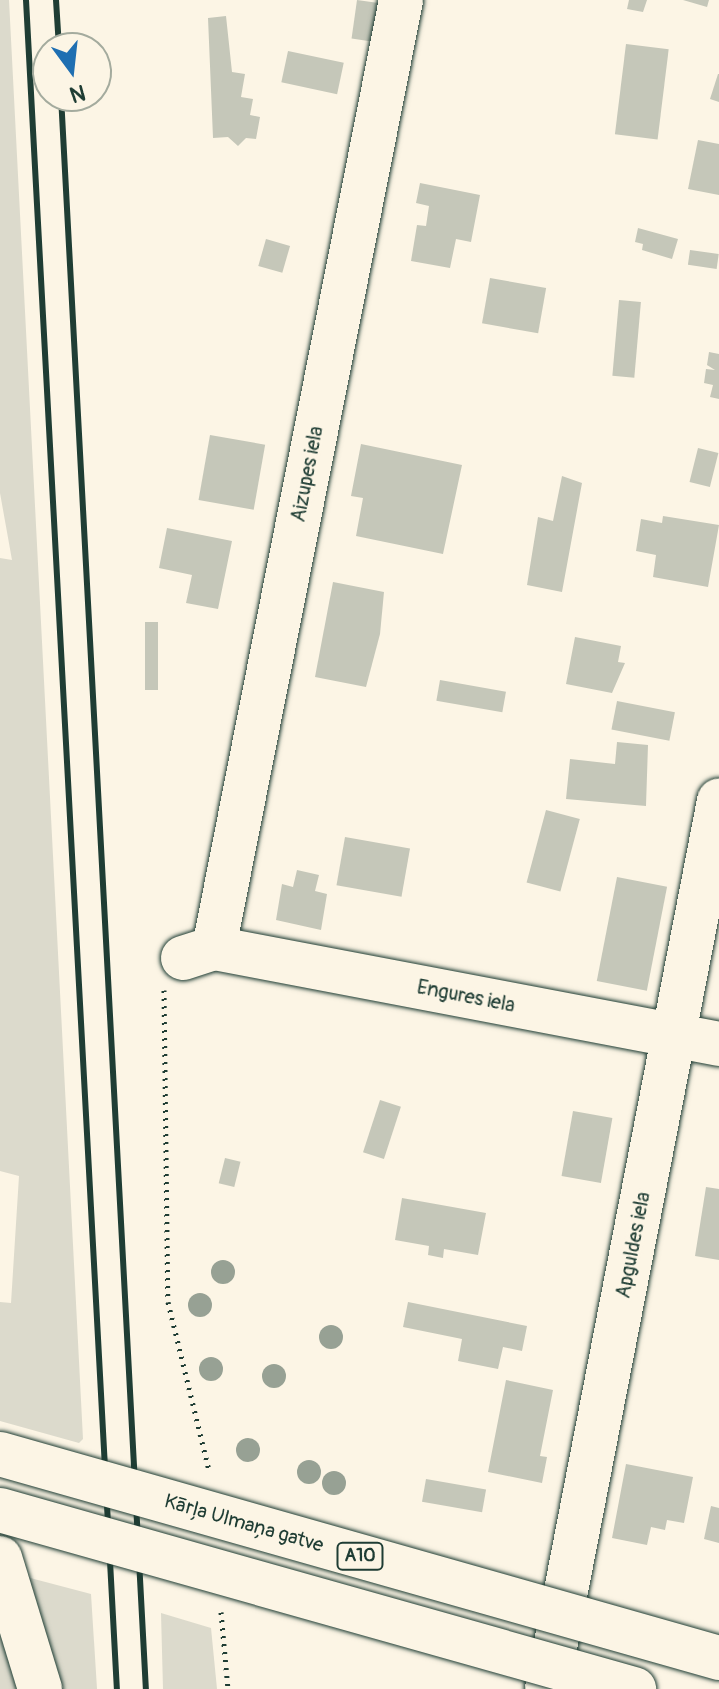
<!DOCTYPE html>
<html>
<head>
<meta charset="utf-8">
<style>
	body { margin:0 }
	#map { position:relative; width:719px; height:1689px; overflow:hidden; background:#fcf5e5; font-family:Pangolin,sans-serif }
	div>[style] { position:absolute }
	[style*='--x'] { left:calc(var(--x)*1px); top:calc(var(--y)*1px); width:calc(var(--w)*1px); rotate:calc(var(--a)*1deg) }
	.green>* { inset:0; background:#dcdacc }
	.building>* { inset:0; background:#c5c7b9; transform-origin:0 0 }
	.path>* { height:5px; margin-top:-2.5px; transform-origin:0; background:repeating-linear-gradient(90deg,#1f3d34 0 2px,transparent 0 8px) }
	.roads { filter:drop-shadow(0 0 2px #1f3d34) drop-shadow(0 0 2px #1f3d34) }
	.minor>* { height:44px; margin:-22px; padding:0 22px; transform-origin:22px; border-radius:22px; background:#fcf5e5 }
	.rail>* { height:6px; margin:-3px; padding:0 3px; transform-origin:3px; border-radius:3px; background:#1f3d34 }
	.bridges { filter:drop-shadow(0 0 2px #1f3d34) drop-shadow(0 0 2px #1f3d34) }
	.highway-bridge>* { height:44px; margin:-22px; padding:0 22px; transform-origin:22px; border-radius:22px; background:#fcf5e5 }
	.trees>* { width:24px; height:24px; margin:-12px; border-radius:50%; background:#97a194 }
	span { translate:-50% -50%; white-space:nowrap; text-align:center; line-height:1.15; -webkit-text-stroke:6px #fcf5e5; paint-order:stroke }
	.shield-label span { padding:2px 6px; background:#fcf5e5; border:2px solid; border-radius:6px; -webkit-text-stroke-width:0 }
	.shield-label { font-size:18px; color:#1f3d34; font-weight:700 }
	.street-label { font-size:20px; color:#1f3d34 }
	.north { position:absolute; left:32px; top:32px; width:80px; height:80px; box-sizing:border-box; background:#fcf5e5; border:2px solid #a4ab9e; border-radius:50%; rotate:165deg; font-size:22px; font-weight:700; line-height:32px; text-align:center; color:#1f3d34 }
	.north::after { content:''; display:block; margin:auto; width:28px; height:36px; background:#1f6fb2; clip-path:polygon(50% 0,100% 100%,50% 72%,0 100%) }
</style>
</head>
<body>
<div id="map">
	<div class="green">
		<div style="clip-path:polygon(0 0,9px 0,83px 1439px,79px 1443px,0 1421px,0 1302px,11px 1303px,19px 1176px,0 1171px,0 558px,12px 560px,0 493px)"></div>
		<div style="clip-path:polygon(0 1570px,91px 1594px,97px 1689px,0 1689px)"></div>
		<div style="clip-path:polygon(161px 1613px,211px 1628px,217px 1689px,163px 1689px)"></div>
	</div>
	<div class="building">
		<div style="left:357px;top:0;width:27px;height:39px;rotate:8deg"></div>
		<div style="clip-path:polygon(629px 0,647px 0,643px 12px,627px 9px)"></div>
		<div style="clip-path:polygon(683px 0,709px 0,707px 7px)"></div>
		<div style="clip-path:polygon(226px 16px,232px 72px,245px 74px,241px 97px,253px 99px,250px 115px,260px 117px,256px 139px,246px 138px,238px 146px,228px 137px,213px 138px,208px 18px)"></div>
		<div style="left:626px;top:44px;width:43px;height:91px;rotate:7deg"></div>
		<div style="left:288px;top:51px;width:57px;height:32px;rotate:12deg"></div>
		<div style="clip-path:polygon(718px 74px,719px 74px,719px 102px,710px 99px)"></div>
		<div style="clip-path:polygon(698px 140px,719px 144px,719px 195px,688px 189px)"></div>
		<div style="clip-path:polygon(420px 183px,480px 195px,471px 242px,456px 239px,450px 268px,411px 261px,417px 225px,426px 226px,429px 206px,416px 203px)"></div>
		<div style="clip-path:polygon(638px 228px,678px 239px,672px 259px,642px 250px,643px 244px,635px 242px)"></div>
		<div style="left:266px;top:239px;width:25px;height:28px;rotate:16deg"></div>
		<div style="left:690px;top:250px;width:29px;height:15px;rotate:8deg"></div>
		<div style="left:490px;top:278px;width:57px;height:46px;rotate:10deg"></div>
		<div style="left:619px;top:300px;width:22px;height:76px;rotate:5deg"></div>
		<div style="clip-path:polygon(709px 352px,719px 354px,719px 399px,710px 397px,713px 385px,704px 383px,706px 369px,715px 370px,707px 365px)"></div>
		<div style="left:210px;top:435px;width:56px;height:66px;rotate:10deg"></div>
		<div style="clip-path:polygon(361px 444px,462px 465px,443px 554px,356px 536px,363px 498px,351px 496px)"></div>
		<div style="left:698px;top:448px;width:21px;height:35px;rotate:14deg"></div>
		<div style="clip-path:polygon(562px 476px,582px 483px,562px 592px,527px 585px,538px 517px,553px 521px)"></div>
		<div style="clip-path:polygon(663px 516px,719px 525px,708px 587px,653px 577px,656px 555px,636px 551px,641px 519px,662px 523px)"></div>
		<div style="clip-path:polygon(167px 528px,232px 541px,218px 609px,186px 603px,192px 575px,159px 568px)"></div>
		<div style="clip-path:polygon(333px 582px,384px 592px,380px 634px,366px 687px,315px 677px)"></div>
		<div style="left:145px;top:622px;width:13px;height:68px"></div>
		<div style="clip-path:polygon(575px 637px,621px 646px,618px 662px,625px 663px,612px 693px,566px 684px)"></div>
		<div style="left:440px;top:680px;width:67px;height:21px;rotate:10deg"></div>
		<div style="left:617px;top:701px;width:59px;height:29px;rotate:11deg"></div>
		<div style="clip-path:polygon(617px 742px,648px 745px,646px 806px,566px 799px,570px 759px,615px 764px)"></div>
		<div style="left:546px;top:810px;width:35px;height:75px;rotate:15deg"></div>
		<div style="left:345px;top:837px;width:66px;height:49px;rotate:10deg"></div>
		<div style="clip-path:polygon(297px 870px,319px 875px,315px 891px,327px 894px,321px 930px,276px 920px,282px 884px,293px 887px)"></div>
		<div style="left:617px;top:877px;width:51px;height:106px;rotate:11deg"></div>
		<div style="left:380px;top:1100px;width:22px;height:55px;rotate:18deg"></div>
		<div style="left:573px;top:1111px;width:40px;height:66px;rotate:10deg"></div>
		<div style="left:225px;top:1158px;width:16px;height:26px;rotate:14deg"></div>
		<div style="clip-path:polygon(706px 1187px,719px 1189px,719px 1260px,695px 1256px)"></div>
		<div style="clip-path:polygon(402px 1198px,486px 1213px,478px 1255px,444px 1249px,443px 1258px,428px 1255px,429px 1246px,395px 1240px)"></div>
		<div style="clip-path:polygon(408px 1302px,527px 1326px,522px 1351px,503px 1347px,498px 1369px,458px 1361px,462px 1339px,403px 1327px)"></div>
		<div style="clip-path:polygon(506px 1380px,553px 1390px,540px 1456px,547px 1457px,542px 1483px,488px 1472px)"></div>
		<div style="clip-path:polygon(626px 1464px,693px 1477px,684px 1523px,667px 1520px,665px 1530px,651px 1527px,647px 1545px,612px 1538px)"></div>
		<div style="left:426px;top:1479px;width:61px;height:23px;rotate:10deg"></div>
		<div style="clip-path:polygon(711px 1506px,719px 1508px,719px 1543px,704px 1539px)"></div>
	</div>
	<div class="path">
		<div style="--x:164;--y:990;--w:312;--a:89.3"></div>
		<div style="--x:168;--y:1302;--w:173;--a:76.3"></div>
		<div style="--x:221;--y:1612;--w:77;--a:84.8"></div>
	</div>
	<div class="roads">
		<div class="minor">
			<div style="--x:214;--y:948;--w:966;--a:-78.84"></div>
			<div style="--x:183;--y:958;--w:33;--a:-18"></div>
			<div style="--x:214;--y:948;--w:514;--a:10.76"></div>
			<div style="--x:0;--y:1558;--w:137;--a:73"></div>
			<div style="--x:547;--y:1689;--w:905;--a:-79.04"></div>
		</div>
	</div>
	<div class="rail">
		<div style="--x:26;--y:0;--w:1691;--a:86.92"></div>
		<div style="--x:56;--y:0;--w:48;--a:86.4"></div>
		<div style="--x:61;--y:96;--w:1595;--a:86.95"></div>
	</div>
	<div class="bridges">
		<div class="highway-bridge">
			<div style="--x:0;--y:1454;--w:747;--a:15.84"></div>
			<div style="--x:0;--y:1510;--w:659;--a:15.77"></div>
		</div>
	</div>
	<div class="trees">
		<div style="left:223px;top:1272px"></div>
		<div style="left:200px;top:1305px"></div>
		<div style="left:331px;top:1337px"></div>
		<div style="left:211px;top:1369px"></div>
		<div style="left:274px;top:1376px"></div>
		<div style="left:248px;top:1450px"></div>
		<div style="left:309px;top:1472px"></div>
		<div style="left:334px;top:1483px"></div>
	</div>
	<div class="shield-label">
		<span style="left:360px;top:1556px">A10</span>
	</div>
	<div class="street-label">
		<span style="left:307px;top:474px;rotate:-79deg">Aizupes iela</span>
		<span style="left:466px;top:996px;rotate:11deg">Engures iela</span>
		<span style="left:633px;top:1245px;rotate:-79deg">Apguldes iela</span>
		<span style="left:244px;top:1523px;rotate:16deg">Kārļa Ulmaņa gatve</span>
	</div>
	<div class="north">N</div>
</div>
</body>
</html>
